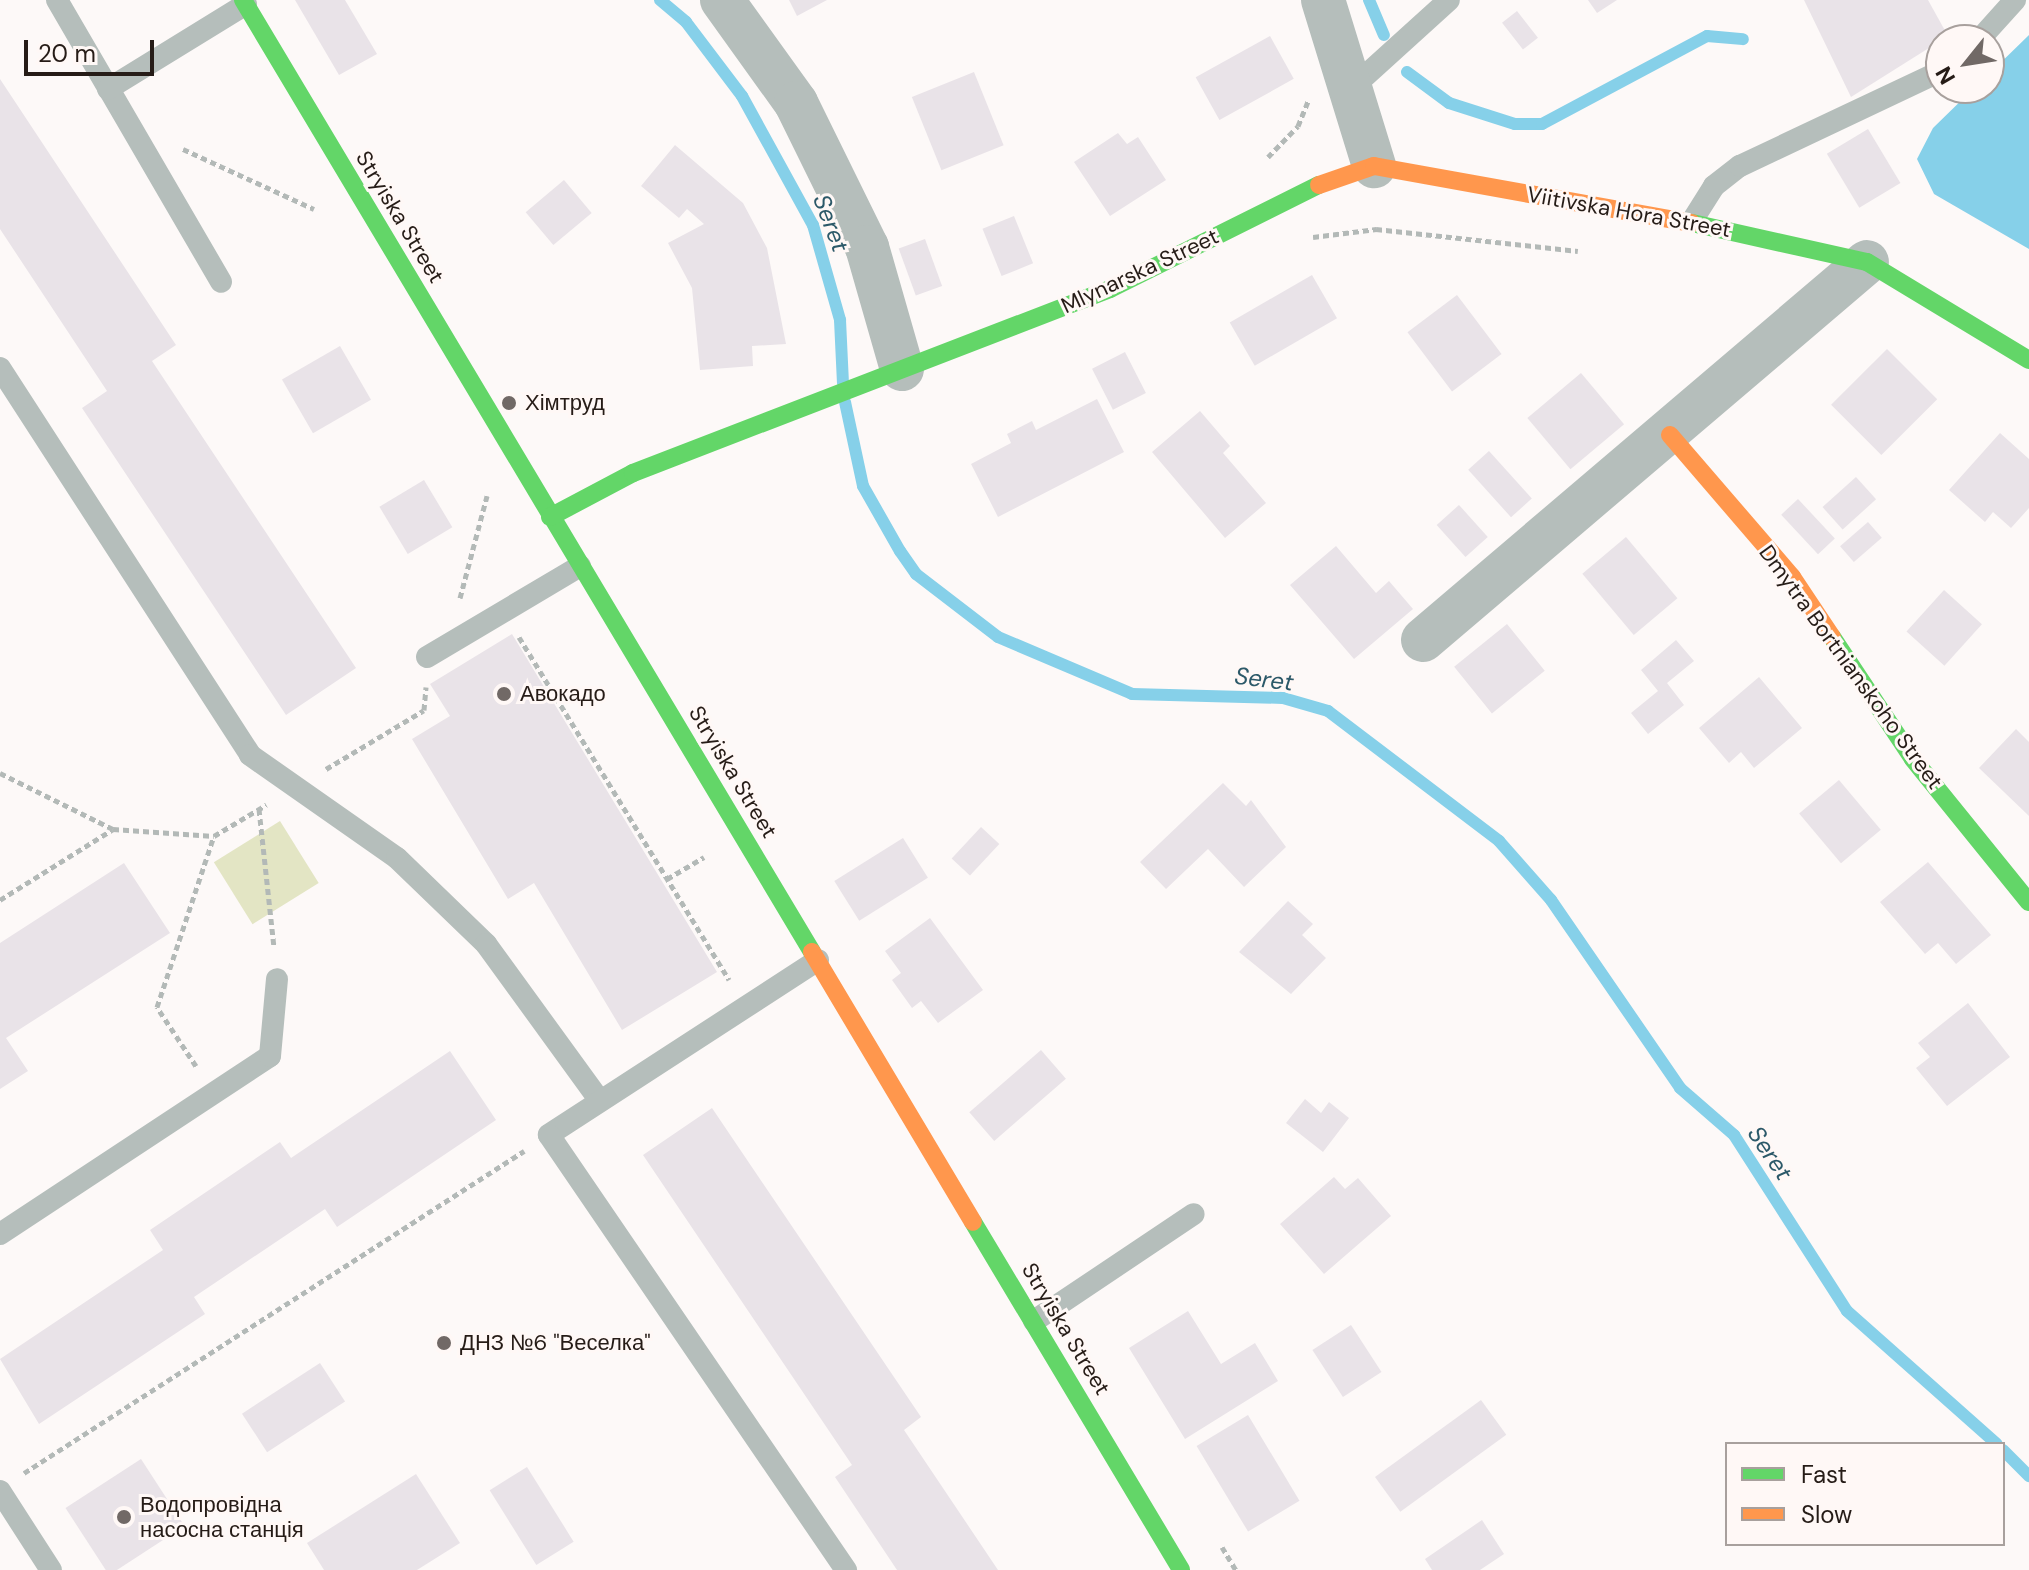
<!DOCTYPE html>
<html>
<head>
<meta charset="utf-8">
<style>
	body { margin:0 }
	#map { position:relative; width:2029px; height:1570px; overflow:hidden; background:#fdf9f8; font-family:"DM Sans",sans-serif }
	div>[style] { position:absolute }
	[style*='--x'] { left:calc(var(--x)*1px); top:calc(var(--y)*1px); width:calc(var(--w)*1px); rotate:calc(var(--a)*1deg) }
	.green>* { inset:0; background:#e3e5c4; transform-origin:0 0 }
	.water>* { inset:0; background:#86d0e9 }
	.stream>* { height:12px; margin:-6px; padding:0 6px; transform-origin:6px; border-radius:6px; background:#86d0e9 }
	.building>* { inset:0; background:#e9e3e8; transform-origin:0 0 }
	.path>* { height:5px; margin-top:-2.5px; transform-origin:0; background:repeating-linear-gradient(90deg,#b3b9b7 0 6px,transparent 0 10px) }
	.lane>* { height:22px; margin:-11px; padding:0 11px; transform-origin:11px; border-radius:11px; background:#b5bebb }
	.street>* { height:44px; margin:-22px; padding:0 22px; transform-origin:22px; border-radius:22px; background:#b5bebb }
	.fast>* { height:18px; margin:-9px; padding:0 9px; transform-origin:9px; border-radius:9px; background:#63d668 }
	.slow>* { height:18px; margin:-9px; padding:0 9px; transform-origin:9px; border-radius:9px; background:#ff974d }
	.dots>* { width:22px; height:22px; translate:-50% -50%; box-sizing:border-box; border:4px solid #fff8f6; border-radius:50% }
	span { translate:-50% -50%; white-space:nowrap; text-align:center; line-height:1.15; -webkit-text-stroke:6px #fff8f6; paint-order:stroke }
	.street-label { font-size:22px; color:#261c17 }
	.poi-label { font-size:22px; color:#261c17 }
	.left { translate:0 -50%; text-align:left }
	.water-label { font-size:24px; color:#2c5969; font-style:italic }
	.legend { position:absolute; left:1725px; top:1442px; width:280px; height:104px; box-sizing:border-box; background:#fff8f6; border:2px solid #a8a09d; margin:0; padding:10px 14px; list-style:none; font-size:24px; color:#261c17 }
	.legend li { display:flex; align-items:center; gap:16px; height:40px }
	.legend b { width:40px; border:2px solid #a8a09d }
	.north { position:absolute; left:1925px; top:24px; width:80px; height:80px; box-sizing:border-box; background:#fff8f6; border:2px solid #a8a09d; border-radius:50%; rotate:240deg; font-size:22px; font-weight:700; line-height:32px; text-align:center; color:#261c17 }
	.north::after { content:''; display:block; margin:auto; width:28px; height:36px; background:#716966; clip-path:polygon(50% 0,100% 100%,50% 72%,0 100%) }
	.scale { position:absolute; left:24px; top:40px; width:130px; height:36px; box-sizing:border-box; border:4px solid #261c17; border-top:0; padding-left:10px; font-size:24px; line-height:28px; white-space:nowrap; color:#261c17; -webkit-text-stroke:6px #fff8f6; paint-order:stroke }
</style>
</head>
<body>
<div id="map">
	<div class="green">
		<div style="left:280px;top:821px;width:73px;height:78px;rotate:58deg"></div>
	</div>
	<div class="water">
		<div style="clip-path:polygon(2029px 35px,2029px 249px,1934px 194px,1917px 159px,1933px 128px,1974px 88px,1989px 88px,1989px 74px)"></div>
	</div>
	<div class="stream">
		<div style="--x:660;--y:0;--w:34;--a:40"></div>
		<div style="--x:686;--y:22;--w:93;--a:52.9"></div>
		<div style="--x:742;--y:96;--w:147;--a:61.2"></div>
		<div style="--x:813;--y:225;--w:99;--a:74.1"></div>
		<div style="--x:840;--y:320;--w:63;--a:87.3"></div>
		<div style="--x:1369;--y:0;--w:38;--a:67"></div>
		<div style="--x:1407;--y:72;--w:52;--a:36.4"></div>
		<div style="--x:1449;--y:103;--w:69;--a:17.7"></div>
		<div style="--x:1515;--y:124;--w:27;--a:0"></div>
		<div style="--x:1542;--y:124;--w:187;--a:-28.1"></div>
		<div style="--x:1707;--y:36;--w:36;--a:5"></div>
		<div style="--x:845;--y:402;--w:86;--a:77.9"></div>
		<div style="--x:863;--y:486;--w:75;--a:60.4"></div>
		<div style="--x:900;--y:551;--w:28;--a:55"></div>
		<div style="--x:916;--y:574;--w:103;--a:37.5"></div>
		<div style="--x:998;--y:637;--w:146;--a:23"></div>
		<div style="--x:1132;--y:694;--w:151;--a:1.5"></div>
		<div style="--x:1283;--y:698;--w:47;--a:16.1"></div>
		<div style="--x:1328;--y:711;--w:215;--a:37.2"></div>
		<div style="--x:1499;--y:841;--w:79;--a:48.6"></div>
		<div style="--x:1551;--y:900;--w:228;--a:55.5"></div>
		<div style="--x:1680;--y:1088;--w:72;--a:41"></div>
		<div style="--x:1734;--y:1135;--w:209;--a:57.3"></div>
		<div style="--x:1847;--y:1311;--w:200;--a:41.6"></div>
		<div style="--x:2003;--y:1450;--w:37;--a:45"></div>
	</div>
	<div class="building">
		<div style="clip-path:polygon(295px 0,345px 0,377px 54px,339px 75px)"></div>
		<div style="clip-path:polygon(789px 0,827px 0,797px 16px)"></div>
		<div style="clip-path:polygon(1588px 0,1617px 0,1597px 13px)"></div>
		<div style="clip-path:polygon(1804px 0,1928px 0,1948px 36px,1851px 97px)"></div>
		<div style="left:1517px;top:11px;width:34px;height:19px;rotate:52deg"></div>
		<div style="left:1270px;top:36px;width:49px;height:85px;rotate:61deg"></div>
		<div style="left:974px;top:72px;width:79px;height:67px;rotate:68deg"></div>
		<div style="clip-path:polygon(0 79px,176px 345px,152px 361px,356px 668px,286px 715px,82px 408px,107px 391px,0 229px)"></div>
		<div style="left:1868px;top:129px;width:63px;height:48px;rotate:59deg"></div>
		<div style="clip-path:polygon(1118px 133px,1127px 144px,1138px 137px,1166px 180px,1110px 216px,1074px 162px)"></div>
		<div style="clip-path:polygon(675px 145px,743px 203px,767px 248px,786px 344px,752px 346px,753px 366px,700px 370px,692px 288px,668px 243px,704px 224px,687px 209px,679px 218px,641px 186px)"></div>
		<div style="left:564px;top:180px;width:43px;height:50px;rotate:50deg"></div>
		<div style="left:1014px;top:216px;width:51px;height:34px;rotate:68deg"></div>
		<div style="left:925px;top:239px;width:50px;height:28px;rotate:70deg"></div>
		<div style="left:1312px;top:275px;width:50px;height:95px;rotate:60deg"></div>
		<div style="left:1457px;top:295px;width:74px;height:62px;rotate:53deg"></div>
		<div style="left:340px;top:346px;width:62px;height:67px;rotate:60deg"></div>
		<div style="left:1887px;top:349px;width:71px;height:79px;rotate:45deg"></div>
		<div style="left:1125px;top:352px;width:46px;height:37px;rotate:63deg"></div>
		<div style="left:1581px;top:373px;width:67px;height:70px;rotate:50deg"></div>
		<div style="clip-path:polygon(1097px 399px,1124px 452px,998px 517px,971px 464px,1011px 443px,1007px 434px,1032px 421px,1036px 430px)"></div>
		<div style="clip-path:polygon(1200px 411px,1230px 446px,1223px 453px,1266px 503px,1225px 538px,1152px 452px)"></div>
		<div style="clip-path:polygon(2000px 433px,2029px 459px,2029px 508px,2011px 528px,1993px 512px,1985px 522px,1949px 490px)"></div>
		<div style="left:1489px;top:451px;width:64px;height:28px;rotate:48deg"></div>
		<div style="left:1856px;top:477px;width:30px;height:45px;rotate:48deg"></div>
		<div style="left:424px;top:480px;width:55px;height:52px;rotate:59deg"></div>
		<div style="left:1798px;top:499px;width:54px;height:23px;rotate:47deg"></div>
		<div style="left:1459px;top:505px;width:43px;height:30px;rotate:48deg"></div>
		<div style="left:1868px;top:522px;width:21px;height:37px;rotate:49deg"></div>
		<div style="left:1626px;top:537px;width:80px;height:57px;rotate:50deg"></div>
		<div style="clip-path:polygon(1336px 546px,1376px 593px,1389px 581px,1413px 609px,1354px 659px,1290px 585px)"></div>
		<div style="left:1944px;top:590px;width:51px;height:56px;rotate:42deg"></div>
		<div style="left:1507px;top:624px;width:60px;height:68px;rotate:51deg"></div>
		<div style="clip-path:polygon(512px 634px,717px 972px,622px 1030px,534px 883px,508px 899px,412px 739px,450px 716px,430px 684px)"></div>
		<div style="clip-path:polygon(1676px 640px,1694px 661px,1667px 683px,1684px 705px,1648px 734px,1631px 713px,1658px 691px,1641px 670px)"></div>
		<div style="clip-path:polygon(1759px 677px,1802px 728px,1754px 768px,1741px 752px,1729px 763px,1699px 728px)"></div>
		<div style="clip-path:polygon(2016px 729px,2029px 742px,2029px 816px,1979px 768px)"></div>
		<div style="left:1839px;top:780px;width:65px;height:52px;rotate:50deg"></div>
		<div style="clip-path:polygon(1223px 783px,1246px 806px,1251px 800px,1286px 847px,1244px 887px,1208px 849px,1166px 889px,1140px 862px)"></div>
		<div style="left:981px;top:827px;width:25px;height:43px;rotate:43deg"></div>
		<div style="left:903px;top:838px;width:47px;height:81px;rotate:58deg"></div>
		<div style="clip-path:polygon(1928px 862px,1991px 935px,1956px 964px,1938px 943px,1925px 954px,1880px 902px)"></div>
		<div style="clip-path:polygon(124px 863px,170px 933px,6px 1038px,28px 1071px,0 1089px,0 943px)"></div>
		<div style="clip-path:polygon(1288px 901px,1313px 924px,1302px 935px,1326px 958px,1291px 994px,1239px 952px)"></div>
		<div style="clip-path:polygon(930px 918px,983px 990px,938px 1023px,921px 1001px,912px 1008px,892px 980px,901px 973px,885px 951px)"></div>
		<div style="clip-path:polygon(1968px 1003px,2010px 1057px,1947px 1106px,1916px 1068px,1930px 1057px,1918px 1043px)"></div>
		<div style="left:1041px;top:1050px;width:38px;height:95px;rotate:49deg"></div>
		<div style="clip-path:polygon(450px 1051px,496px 1120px,337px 1227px,325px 1209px,194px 1297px,205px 1314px,39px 1424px,0 1359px,163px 1250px,150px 1230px,280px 1142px,291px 1158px)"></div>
		<div style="clip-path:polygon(1305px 1099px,1321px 1113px,1329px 1102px,1349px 1118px,1323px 1152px,1286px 1123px)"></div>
		<div style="clip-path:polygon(712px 1108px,921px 1417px,904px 1430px,998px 1570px,897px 1570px,835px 1477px,852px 1465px,643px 1155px)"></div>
		<div style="clip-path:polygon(1334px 1177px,1345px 1189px,1358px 1178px,1391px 1216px,1324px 1274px,1280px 1224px)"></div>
		<div style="clip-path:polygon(1188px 1311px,1221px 1364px,1255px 1343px,1278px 1381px,1185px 1439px,1129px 1348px)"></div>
		<div style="left:1351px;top:1325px;width:56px;height:46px;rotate:57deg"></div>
		<div style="left:320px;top:1363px;width:46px;height:93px;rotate:57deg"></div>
		<div style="left:1481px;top:1400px;width:43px;height:131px;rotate:54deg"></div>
		<div style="left:1248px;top:1415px;width:100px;height:60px;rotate:59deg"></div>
		<div style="left:141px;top:1459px;width:80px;height:90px;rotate:57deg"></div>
		<div style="left:527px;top:1467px;width:88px;height:44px;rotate:58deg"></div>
		<div style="clip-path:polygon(416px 1474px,460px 1543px,417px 1570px,324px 1570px,307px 1543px)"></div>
		<div style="clip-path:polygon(1482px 1520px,1504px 1554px,1480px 1570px,1432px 1570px,1425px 1559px)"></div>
	</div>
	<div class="path">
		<div style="--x:183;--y:149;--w:144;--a:24.6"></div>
		<div style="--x:1268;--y:157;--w:43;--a:-45.9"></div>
		<div style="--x:1298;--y:126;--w:27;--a:-68"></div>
		<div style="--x:1313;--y:237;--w:64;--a:-7.2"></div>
		<div style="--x:1376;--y:229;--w:203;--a:6.2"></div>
		<div style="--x:460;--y:598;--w:106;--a:-75.2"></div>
		<div style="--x:519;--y:637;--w:402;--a:58.5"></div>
		<div style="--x:326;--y:769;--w:114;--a:-31"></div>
		<div style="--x:424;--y:710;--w:23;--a:-85"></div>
		<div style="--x:0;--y:773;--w:126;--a:26.4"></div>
		<div style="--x:259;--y:809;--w:139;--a:83.8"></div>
		<div style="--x:667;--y:879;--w:43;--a:-30.7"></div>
		<div style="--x:0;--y:900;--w:133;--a:-32.1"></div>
		<div style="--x:113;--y:829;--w:101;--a:4"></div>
		<div style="--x:214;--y:836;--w:61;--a:-30.8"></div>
		<div style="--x:196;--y:1066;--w:71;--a:-123.5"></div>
		<div style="--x:157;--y:1007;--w:180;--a:-71.6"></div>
		<div style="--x:24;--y:1473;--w:595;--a:-32.78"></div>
		<div style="--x:1222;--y:1547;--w:27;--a:59"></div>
	</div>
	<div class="lane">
		<div style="--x:57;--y:0;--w:326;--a:59.8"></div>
		<div style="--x:1979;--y:40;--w:54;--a:-48"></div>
		<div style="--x:1354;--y:86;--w:128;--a:-42.2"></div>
		<div style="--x:108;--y:89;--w:162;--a:-31.6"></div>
		<div style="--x:1692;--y:221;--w:41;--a:-57.8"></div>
		<div style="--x:1714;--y:186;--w:33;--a:-38"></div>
		<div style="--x:1740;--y:166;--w:222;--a:-25.3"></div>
		<div style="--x:0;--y:368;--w:461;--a:57.1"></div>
		<div style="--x:250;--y:755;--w:179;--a:35"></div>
		<div style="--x:397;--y:858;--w:124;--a:44"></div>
		<div style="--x:486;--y:944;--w:194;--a:54"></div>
		<div style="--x:427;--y:657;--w:178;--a:-30.7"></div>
		<div style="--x:818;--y:960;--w:321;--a:147"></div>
		<div style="--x:549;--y:1135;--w:527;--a:55.68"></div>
		<div style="--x:0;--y:1234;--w:323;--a:-33.4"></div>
		<div style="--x:270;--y:1056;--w:77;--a:-84.8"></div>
		<div style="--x:1034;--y:1321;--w:192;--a:-33.8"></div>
		<div style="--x:0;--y:1491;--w:94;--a:57.2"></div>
	</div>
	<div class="street">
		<div style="--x:722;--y:0;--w:127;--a:54.3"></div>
		<div style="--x:796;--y:103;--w:161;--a:63.8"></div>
		<div style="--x:867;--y:247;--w:127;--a:74"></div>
		<div style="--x:1323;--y:0;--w:174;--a:72.9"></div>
		<div style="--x:1423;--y:640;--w:583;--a:-40.41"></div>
	</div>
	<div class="fast">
		<div style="--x:243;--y:0;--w:1109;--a:59.13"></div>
		<div style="--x:1692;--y:223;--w:179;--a:12.6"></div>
		<div style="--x:1867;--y:262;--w:189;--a:31.2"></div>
		<div style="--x:550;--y:517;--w:94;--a:-27.9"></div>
		<div style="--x:633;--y:473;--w:511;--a:-21.09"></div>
		<div style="--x:1110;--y:289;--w:233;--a:-26.5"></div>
		<div style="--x:1832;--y:637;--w:146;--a:56.4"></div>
		<div style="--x:1913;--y:759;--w:184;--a:51"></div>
		<div style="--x:973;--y:1222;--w:405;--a:59.1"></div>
	</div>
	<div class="slow">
		<div style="--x:1319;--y:185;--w:58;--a:-19.1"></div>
		<div style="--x:1374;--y:166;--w:323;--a:10.2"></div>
		<div style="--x:1670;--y:435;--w:187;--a:49.3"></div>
		<div style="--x:1792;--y:577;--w:72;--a:56.3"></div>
		<div style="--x:812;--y:952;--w:314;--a:59.2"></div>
	</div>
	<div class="dots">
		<div style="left:509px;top:403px;background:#716966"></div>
		<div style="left:504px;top:694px;background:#716966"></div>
		<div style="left:444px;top:1343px;background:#716966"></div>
		<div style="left:124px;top:1517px;background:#716966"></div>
	</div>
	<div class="street-label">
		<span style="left:1629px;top:212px;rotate:10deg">Viitivska Hora Street</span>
		<span style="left:400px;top:217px;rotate:59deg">Stryiska Street</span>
		<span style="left:1140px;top:271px;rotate:-25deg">Mlynarska Street</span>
		<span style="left:1851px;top:667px;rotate:54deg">Dmytra Bortnianskoho Street</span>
		<span style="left:733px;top:772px;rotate:59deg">Stryiska Street</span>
		<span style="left:1066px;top:1329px;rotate:59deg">Stryiska Street</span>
	</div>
	<div class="poi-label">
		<span class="left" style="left:525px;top:403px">Хімтруд</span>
		<span class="left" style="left:520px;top:694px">Авокадо</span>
		<span class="left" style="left:460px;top:1343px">ДНЗ №6 "Веселка"</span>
		<span class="left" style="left:140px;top:1517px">Водопровідна<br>насосна станція</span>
	</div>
	<div class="water-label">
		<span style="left:831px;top:223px;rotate:69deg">Seret</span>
		<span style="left:1264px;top:679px;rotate:7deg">Seret</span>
		<span style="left:1770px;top:1153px;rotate:56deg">Seret</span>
	</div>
	<ul class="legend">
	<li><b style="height:10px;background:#63d668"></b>Fast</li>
	<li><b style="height:10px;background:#ff974d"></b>Slow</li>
	</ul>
	<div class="north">N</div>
	<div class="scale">20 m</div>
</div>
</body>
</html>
